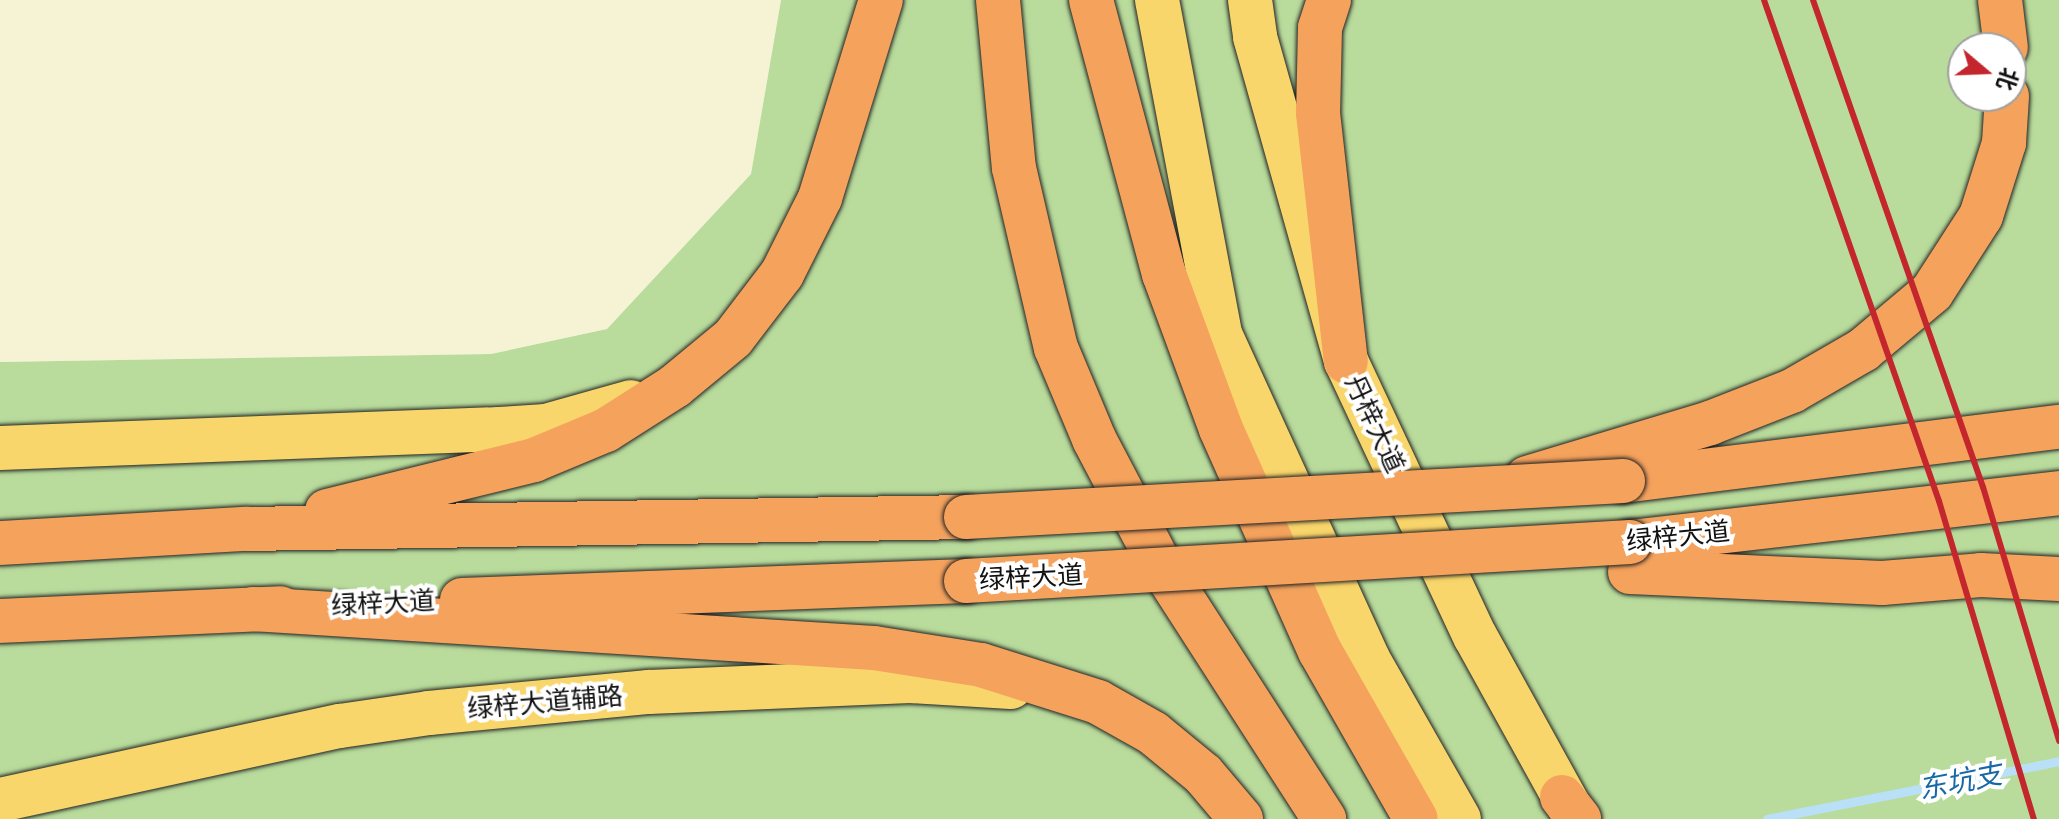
<!DOCTYPE html>
<html>
<head>
<meta charset="utf-8">
<style>
	body { margin:0 }
	#map { position:relative; width:2059px; height:819px; overflow:hidden; background:#fffdf5; font-family:"PT Serif","Noto Sans SC",serif }
	div>[style] { position:absolute }
	[style*='--x'] { left:calc(var(--x)*1px); top:calc(var(--y)*1px); width:calc(var(--w)*1px); rotate:calc(var(--a)*1deg) }
	.farmland>* { inset:0; background:#f6f3d4 }
	.forest>* { inset:0; background:#b9dc9c }
	.stream>* { height:9px; margin:-4.5px; padding:0 4.5px; transform-origin:4.5px; border-radius:4.5px; background:#b9e0f7 }
	.roads { filter:drop-shadow(0 0 2px #222) drop-shadow(0 0 2px #222) }
	.primary>* { height:44px; margin:-22px; padding:0 22px; transform-origin:22px; border-radius:22px; background:#f9d66b }
	.highway>* { height:44px; margin:-22px; padding:0 22px; transform-origin:22px; border-radius:22px; background:#f5a25d }
	.rail>* { height:6px; margin:-3px; padding:0 3px; transform-origin:3px; border-radius:3px; background:#c4262e }
	.bridges { filter:drop-shadow(0 0 2px #222) drop-shadow(0 0 2px #222) }
	.highway-bridge>* { height:44px; margin:-22px; padding:0 22px; transform-origin:22px; border-radius:22px; background:#f5a25d }
	span { translate:-50% -50%; white-space:nowrap; text-align:center; line-height:1.15; -webkit-text-stroke:8px #fff; paint-order:stroke }
	.street-label { font-size:26px; color:#111 }
	.water-label { font-size:28px; color:#1768a6; font-style:italic }
	.north { position:absolute; left:1947px; top:32px; width:80px; height:80px; box-sizing:border-box; background:#fff; border:2px solid #a0a0a0; border-radius:50%; rotate:109deg; font-size:22px; font-weight:700; line-height:32px; text-align:center; color:#111 }
	.north::after { content:''; display:block; margin:auto; width:28px; height:36px; background:#c4262e; clip-path:polygon(50% 0,100% 100%,50% 72%,0 100%) }
</style>
</head>
<body>
<div id="map">
	<div class="farmland">
		<div style="clip-path:polygon(0 0,781px 0,751px 174px,607px 329px,491px 354px,0 362px)"></div>
	</div>
	<div class="forest">
		<div style="clip-path:polygon(evenodd,781px 0,2059px 0,2059px 819px,0 819px,0 362px,491px 354px,607px 329px,751px 174px,781px 0,1963px 48px,2011px 48px,2011px 96px,1963px 96px,1963px 48px)"></div>
	</div>
	<div class="stream">
		<div style="--x:1767;--y:819;--w:298;--a:-11.2"></div>
	</div>
	<div class="roads">
		<div class="primary">
			<div style="--x:1157;--y:0;--w:340;--a:79.3"></div>
			<div style="--x:1220;--y:334;--w:357;--a:65.5"></div>
			<div style="--x:1368;--y:659;--w:184;--a:60.4"></div>
			<div style="--x:1250;--y:0;--w:37;--a:82"></div>
			<div style="--x:1255;--y:37;--w:337;--a:74.3"></div>
			<div style="--x:1346;--y:361;--w:304;--a:64.9"></div>
			<div style="--x:1475;--y:636;--w:209;--a:61.1"></div>
			<div style="--x:0;--y:448;--w:500;--a:-2.18"></div>
			<div style="--x:500;--y:429;--w:46;--a:-3.7"></div>
			<div style="--x:546;--y:426;--w:88;--a:-15.8"></div>
			<div style="--x:0;--y:800;--w:348;--a:-12.3"></div>
			<div style="--x:340;--y:726;--w:90;--a:-8.3"></div>
			<div style="--x:429;--y:713;--w:221;--a:-5.5"></div>
			<div style="--x:649;--y:692;--w:261;--a:-2.4"></div>
			<div style="--x:910;--y:681;--w:101;--a:3.4"></div>
		</div>
		<div class="highway">
			<div style="--x:998;--y:0;--w:169;--a:84.6"></div>
			<div style="--x:1014;--y:168;--w:185;--a:76.9"></div>
			<div style="--x:1056;--y:348;--w:99;--a:67.3"></div>
			<div style="--x:1094;--y:439;--w:138;--a:62.3"></div>
			<div style="--x:1158;--y:561;--w:307;--a:57.2"></div>
			<div style="--x:1091;--y:0;--w:284;--a:75.1"></div>
			<div style="--x:1164;--y:274;--w:165;--a:69.8"></div>
			<div style="--x:1221;--y:429;--w:243;--a:66"></div>
			<div style="--x:1320;--y:651;--w:193;--a:60.3"></div>
			<div style="--x:1329;--y:0;--w:29;--a:108"></div>
			<div style="--x:1320;--y:28;--w:85;--a:91.3"></div>
			<div style="--x:1318;--y:113;--w:250;--a:83.6"></div>
			<div style="--x:2000;--y:0;--w:48;--a:82.9"></div>
			<div style="--x:1527;--y:478;--w:191;--a:-16.7"></div>
			<div style="--x:1710;--y:423;--w:88;--a:-21.3"></div>
			<div style="--x:1792;--y:391;--w:82;--a:-30"></div>
			<div style="--x:1863;--y:350;--w:90;--a:-40"></div>
			<div style="--x:1932;--y:292;--w:90;--a:-57.2"></div>
			<div style="--x:1981;--y:216;--w:77;--a:-72.5"></div>
			<div style="--x:2004;--y:143;--w:47;--a:-86.3"></div>
			<div style="--x:1623;--y:481;--w:439;--a:-7.1"></div>
			<div style="--x:327;--y:511;--w:213;--a:-13.8"></div>
			<div style="--x:534;--y:460;--w:78;--a:-22.6"></div>
			<div style="--x:606;--y:430;--w:82;--a:-32.5"></div>
			<div style="--x:675;--y:386;--w:75;--a:-39.6"></div>
			<div style="--x:733;--y:338;--w:81;--a:-52.6"></div>
			<div style="--x:782;--y:274;--w:85;--a:-63.4"></div>
			<div style="--x:820;--y:198;--w:207;--a:-72.9"></div>
			<div style="--x:1630;--y:542;--w:432;--a:-6.5"></div>
			<div style="--x:0;--y:543;--w:246;--a:-3.3"></div>
			<div style="--x:246;--y:529;--w:720;--a:-0.95"></div>
			<div style="--x:1630;--y:572;--w:252;--a:2.5"></div>
			<div style="--x:1882;--y:583;--w:99;--a:-4.6"></div>
			<div style="--x:1981;--y:575;--w:78;--a:2.9"></div>
			<div style="--x:462;--y:600;--w:504;--a:-2.16"></div>
			<div style="--x:253;--y:609;--w:622;--a:3.59"></div>
			<div style="--x:874;--y:648;--w:108;--a:9"></div>
			<div style="--x:981;--y:665;--w:123;--a:17.5"></div>
			<div style="--x:1098;--y:702;--w:63;--a:29.4"></div>
			<div style="--x:1153;--y:733;--w:65;--a:39.4"></div>
			<div style="--x:1203;--y:774;--w:59;--a:49.8"></div>
			<div style="--x:0;--y:621;--w:281;--a:-2.6"></div>
			<div style="--x:1562;--y:797;--w:28;--a:52"></div>
		</div>
	</div>
	<div class="rail">
		<div style="--x:1764;--y:0;--w:531;--a:70.75"></div>
		<div style="--x:1939;--y:501;--w:332;--a:73.4"></div>
		<div style="--x:1813;--y:0;--w:516;--a:70.76"></div>
		<div style="--x:1983;--y:487;--w:265;--a:73.3"></div>
	</div>
	<div class="bridges">
		<div class="highway-bridge">
			<div style="--x:966;--y:517;--w:658;--a:-3.14"></div>
			<div style="--x:966;--y:581;--w:665;--a:-3.36"></div>
		</div>
	</div>
	<div class="street-label">
		<span style="left:1375px;top:424px;rotate:65deg">丹梓大道</span>
		<span style="left:1678px;top:536px;rotate:-6deg">绿梓大道</span>
		<span style="left:1031px;top:577px;rotate:-3deg">绿梓大道</span>
		<span style="left:383px;top:603px;rotate:-3deg">绿梓大道</span>
		<span style="left:545px;top:702px;rotate:-5deg">绿梓大道辅路</span>
	</div>
	<div class="water-label">
		<span style="left:1960px;top:781px;rotate:-11deg">东坑支</span>
	</div>
	<div class="north">北</div>
</div>
</body>
</html>
